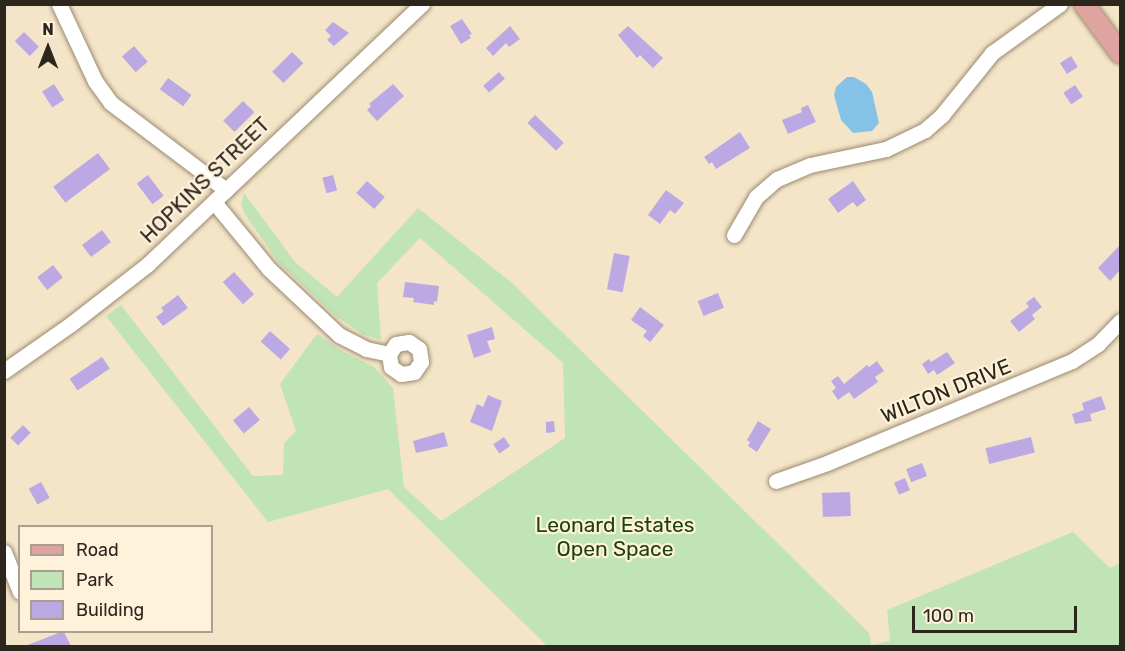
<!DOCTYPE html>
<html>
<head>
<meta charset="utf-8">
<style>
	body { margin:0 }
	#map { position:relative; width:1125px; height:651px; overflow:hidden; background:#f4e5c8; font-family:Rubik,sans-serif }
	div>[style] { position:absolute }
	[style*='--x'] { left:calc(var(--x)*1px); top:calc(var(--y)*1px); width:calc(var(--w)*1px); rotate:calc(var(--a)*1deg) }
	.green>* { inset:0; background:#c0e4b5 }
	.water>* { inset:0; background:#84c2e8 }
	.building>* { inset:0; background:#bca9e3; transform-origin:0 0 }
	.roads { filter:drop-shadow(0 0 2px #998a70) drop-shadow(0 0 2px #998a70) }
	.minor>* { height:15px; margin:-7.5px; padding:0 7.5px; transform-origin:7.5px; border-radius:7.5px; background:#fff }
	.major>* { height:20px; margin:-10px; padding:0 10px; transform-origin:10px; border-radius:10px; background:#e0a4a0 }
	span { translate:-50% -50%; white-space:nowrap; text-align:center; line-height:1.15; -webkit-text-stroke:4.5px #fff2db; paint-order:stroke }
	.street-label { font-size:21px; color:#2c261c }
	.park-label { font-size:21px; color:#1c420e }
	.frame { position:absolute; inset:0; border:6px solid #2c261c; pointer-events:none }
	.legend { position:absolute; left:18px; top:525px; width:195px; height:108px; box-sizing:border-box; background:#fff2db; border:2px solid #aba08f; margin:0; padding:8px 10px; list-style:none; font-size:18px; color:#2c261c }
	.legend li { display:flex; align-items:center; gap:12px; height:30px }
	.legend b { width:30px; border:2px solid #aba08f }
	.north { position:absolute; left:18px; top:18px; width:60px; height:60px; -webkit-text-stroke:4px #fff2db; paint-order:stroke; rotate:0deg; font-size:16px; font-weight:700; line-height:24px; text-align:center; color:#2c261c }
	.north::after { content:''; display:block; margin:auto; width:21px; height:27px; background:#2c261c; clip-path:polygon(50% 0,100% 100%,50% 72%,0 100%) }
	.scale { position:absolute; left:912px; top:606px; width:165px; height:27px; box-sizing:border-box; border:3px solid #2c261c; border-top:0; padding-left:8px; font-size:18px; line-height:21px; white-space:nowrap; color:#2c261c; -webkit-text-stroke:4px #fff2db; paint-order:stroke }
</style>
</head>
<body>
<div id="map">
	<div class="green">
		<div style="clip-path:polygon(244px 193px,295px 262px,337px 297px,418px 208px,512px 283px,869px 633px,871px 645px,890px 641px,887px 610px,1073px 532px,1110px 568px,1120px 563px,1120px 646px,547px 646px,388px 489px,268px 522px,106px 316px,121px 305px,253px 476px,283px 475px,284px 443px,296px 431px,280px 384px,317px 334px,342px 351px,374px 367px,393px 388px,404px 487px,441px 521px,565px 438px,563px 363px,420px 238px,377px 283px,381px 340px,364px 335px,337px 317px,279px 263px,244px 213px,241px 203px)"></div>
	</div>
	<div class="water">
		<div style="clip-path:polygon(847px 77px,854px 77px,866px 84px,872px 92px,879px 123px,872px 131px,853px 133px,841px 120px,834px 95px,836px 87px)"></div>
	</div>
	<div class="building">
		<div style="clip-path:polygon(462px 19px,472px 34px,469px 35px,471px 38px,461px 44px,450px 26px)"></div>
		<div style="clip-path:polygon(333px 22px,349px 33px,334px 46px,327px 40px,331px 36px,325px 30px)"></div>
		<div style="clip-path:polygon(510px 26px,520px 39px,509px 47px,506px 43px,493px 56px,486px 48px)"></div>
		<div style="clip-path:polygon(628px 26px,663px 58px,653px 68px,640px 55px,637px 58px,618px 35px)"></div>
		<div style="left:24px;top:32px;width:21px;height:13px;rotate:45deg"></div>
		<div style="left:134px;top:46px;width:21px;height:16px;rotate:49deg"></div>
		<div style="left:292px;top:52px;width:16px;height:28px;rotate:45deg"></div>
		<div style="left:1071px;top:56px;width:13px;height:13px;rotate:58deg"></div>
		<div style="left:499px;top:72px;width:9px;height:21px;rotate:49deg"></div>
		<div style="left:168px;top:78px;width:29px;height:14px;rotate:36deg"></div>
		<div style="left:54px;top:84px;width:19px;height:14px;rotate:58deg"></div>
		<div style="clip-path:polygon(393px 84px,404px 96px,377px 121px,367px 110px,371px 106px,369px 104px)"></div>
		<div style="left:1075px;top:85px;width:14px;height:14px;rotate:56deg"></div>
		<div style="left:243px;top:101px;width:16px;height:28px;rotate:45deg"></div>
		<div style="clip-path:polygon(808px 105px,816px 122px,788px 134px,782px 120px,802px 112px,801px 108px)"></div>
		<div style="left:535px;top:115px;width:40px;height:11px;rotate:44deg"></div>
		<div style="clip-path:polygon(740px 132px,750px 148px,716px 169px,712px 162px,709px 164px,704px 157px)"></div>
		<div style="left:98px;top:153px;width:20px;height:56px;rotate:53deg"></div>
		<div style="left:148px;top:175px;width:26px;height:14px;rotate:53deg"></div>
		<div style="left:333px;top:175px;width:16px;height:11px;rotate:75deg"></div>
		<div style="left:367px;top:181px;width:24px;height:16px;rotate:42deg"></div>
		<div style="clip-path:polygon(853px 181px,866px 200px,857px 207px,853px 202px,838px 213px,828px 199px)"></div>
		<div style="clip-path:polygon(666px 190px,684px 203px,675px 214px,670px 210px,660px 224px,648px 215px)"></div>
		<div style="left:102px;top:230px;width:15px;height:25px;rotate:53deg"></div>
		<div style="clip-path:polygon(1120px 245px,1120px 270px,1110px 281px,1098px 268px)"></div>
		<div style="left:614px;top:253px;width:16px;height:37px;rotate:11deg"></div>
		<div style="left:53px;top:265px;width:16px;height:20px;rotate:52deg"></div>
		<div style="left:234px;top:272px;width:30px;height:15px;rotate:48deg"></div>
		<div style="clip-path:polygon(405px 282px,439px 286px,437px 302px,434px 301px,434px 305px,413px 302px,414px 298px,403px 297px)"></div>
		<div style="left:718px;top:293px;width:16px;height:22px;rotate:68deg"></div>
		<div style="clip-path:polygon(178px 295px,188px 308px,163px 326px,156px 317px,164px 311px,161px 308px)"></div>
		<div style="clip-path:polygon(1034px 297px,1042px 307px,1032px 315px,1035px 319px,1019px 332px,1010px 321px,1029px 307px,1026px 303px)"></div>
		<div style="clip-path:polygon(640px 307px,664px 325px,650px 342px,643px 336px,647px 331px,631px 320px)"></div>
		<div style="clip-path:polygon(492px 327px,495px 339px,487px 341px,491px 352px,474px 358px,467px 335px)"></div>
		<div style="left:270px;top:331px;width:27px;height:14px;rotate:42deg"></div>
		<div style="clip-path:polygon(947px 352px,955px 363px,937px 375px,934px 370px,928px 374px,922px 364px,929px 359px,931px 362px)"></div>
		<div style="left:102px;top:357px;width:14px;height:39px;rotate:56deg"></div>
		<div style="clip-path:polygon(877px 361px,884px 371px,875px 377px,878px 382px,854px 399px,849px 392px,838px 400px,832px 391px,836px 388px,831px 381px,838px 376px,844px 384px,867px 365px,869px 367px)"></div>
		<div style="clip-path:polygon(488px 395px,502px 401px,492px 431px,470px 422px,477px 404px,483px 407px)"></div>
		<div style="clip-path:polygon(1101px 396px,1106px 409px,1090px 414px,1092px 421px,1075px 424px,1072px 414px,1084px 410px,1082px 403px)"></div>
		<div style="left:249px;top:407px;width:17px;height:21px;rotate:50deg"></div>
		<div style="clip-path:polygon(554px 421px,555px 432px,546px 433px,546px 422px)"></div>
		<div style="clip-path:polygon(758px 421px,771px 429px,757px 452px,748px 446px,750px 442px,747px 440px)"></div>
		<div style="left:23px;top:425px;width:11px;height:18px;rotate:45deg"></div>
		<div style="clip-path:polygon(444px 432px,448px 446px,416px 453px,413px 441px)"></div>
		<div style="left:504px;top:437px;width:11px;height:13px;rotate:56deg"></div>
		<div style="left:1031px;top:437px;width:16px;height:47px;rotate:76deg"></div>
		<div style="left:922px;top:463px;width:14px;height:17px;rotate:69deg"></div>
		<div style="left:905px;top:478px;width:13px;height:12px;rotate:67deg"></div>
		<div style="left:41px;top:482px;width:18px;height:14px;rotate:61deg"></div>
		<div style="left:850px;top:492px;width:24px;height:28px;rotate:88deg"></div>
		<div style="clip-path:polygon(61px 632px,64px 632px,71px 646px,25px 646px)"></div>
	</div>
	<div class="roads">
		<div class="minor">
			<div style="--x:59;--y:4;--w:85;--a:64.9"></div>
			<div style="--x:95;--y:81;--w:27;--a:54"></div>
			<div style="--x:111;--y:103;--w:144;--a:37.1"></div>
			<div style="--x:214;--y:202;--w:87;--a:50.6"></div>
			<div style="--x:269;--y:269;--w:96;--a:43.3"></div>
			<div style="--x:339;--y:335;--w:30;--a:27"></div>
			<div style="--x:366;--y:349;--w:24;--a:12"></div>
			<div style="--x:389;--y:354;--w:12;--a:-55"></div>
			<div style="--x:396;--y:344;--w:13;--a:-9"></div>
			<div style="--x:409;--y:342;--w:12;--a:35"></div>
			<div style="--x:419;--y:349;--w:13;--a:81"></div>
			<div style="--x:421;--y:362;--w:12;--a:125"></div>
			<div style="--x:414;--y:372;--w:13;--a:171"></div>
			<div style="--x:401;--y:374;--w:12;--a:-145"></div>
			<div style="--x:391;--y:367;--w:13;--a:-99"></div>
			<div style="--x:734;--y:235;--w:44;--a:-59.9"></div>
			<div style="--x:756;--y:197;--w:28;--a:-41"></div>
			<div style="--x:777;--y:179;--w:36;--a:-23"></div>
			<div style="--x:810;--y:165;--w:78;--a:-11.9"></div>
			<div style="--x:886;--y:149;--w:43;--a:-26"></div>
			<div style="--x:925;--y:130;--w:23;--a:-41"></div>
			<div style="--x:942;--y:115;--w:80;--a:-51.1"></div>
			<div style="--x:992;--y:53;--w:84;--a:-35.8"></div>
			<div style="--x:4;--y:371;--w:82;--a:-35"></div>
			<div style="--x:71;--y:324;--w:98;--a:-37.9"></div>
			<div style="--x:148;--y:264;--w:378;--a:-43.5"></div>
			<div style="--x:776;--y:481;--w:54;--a:-19.4"></div>
			<div style="--x:827;--y:463;--w:265;--a:-22.6"></div>
			<div style="--x:1072;--y:361;--w:31;--a:-33"></div>
			<div style="--x:1098;--y:344;--w:32;--a:-46"></div>
			<div style="--x:4;--y:552;--w:43;--a:68.2"></div>
		</div>
		<div class="major">
			<div style="--x:1084;--y:4;--w:61;--a:53.7"></div>
		</div>
	</div>
	<div class="street-label">
		<span style="left:205px;top:180px;rotate:-44deg">HOPKINS STREET</span>
		<span style="left:946px;top:391px;rotate:-22deg">WILTON DRIVE</span>
	</div>
	<div class="park-label">
		<span style="left:615px;top:537px">Leonard Estates<br>Open Space</span>
	</div>
	<div class="frame"></div>
	<ul class="legend">
	<li><b style="height:8px;background:#e0a4a0"></b>Road</li>
	<li><b style="height:16px;background:#c0e4b5"></b>Park</li>
	<li><b style="height:16px;background:#bca9e3"></b>Building</li>
	</ul>
	<div class="north">N</div>
	<div class="scale">100 m</div>
</div>
</body>
</html>
